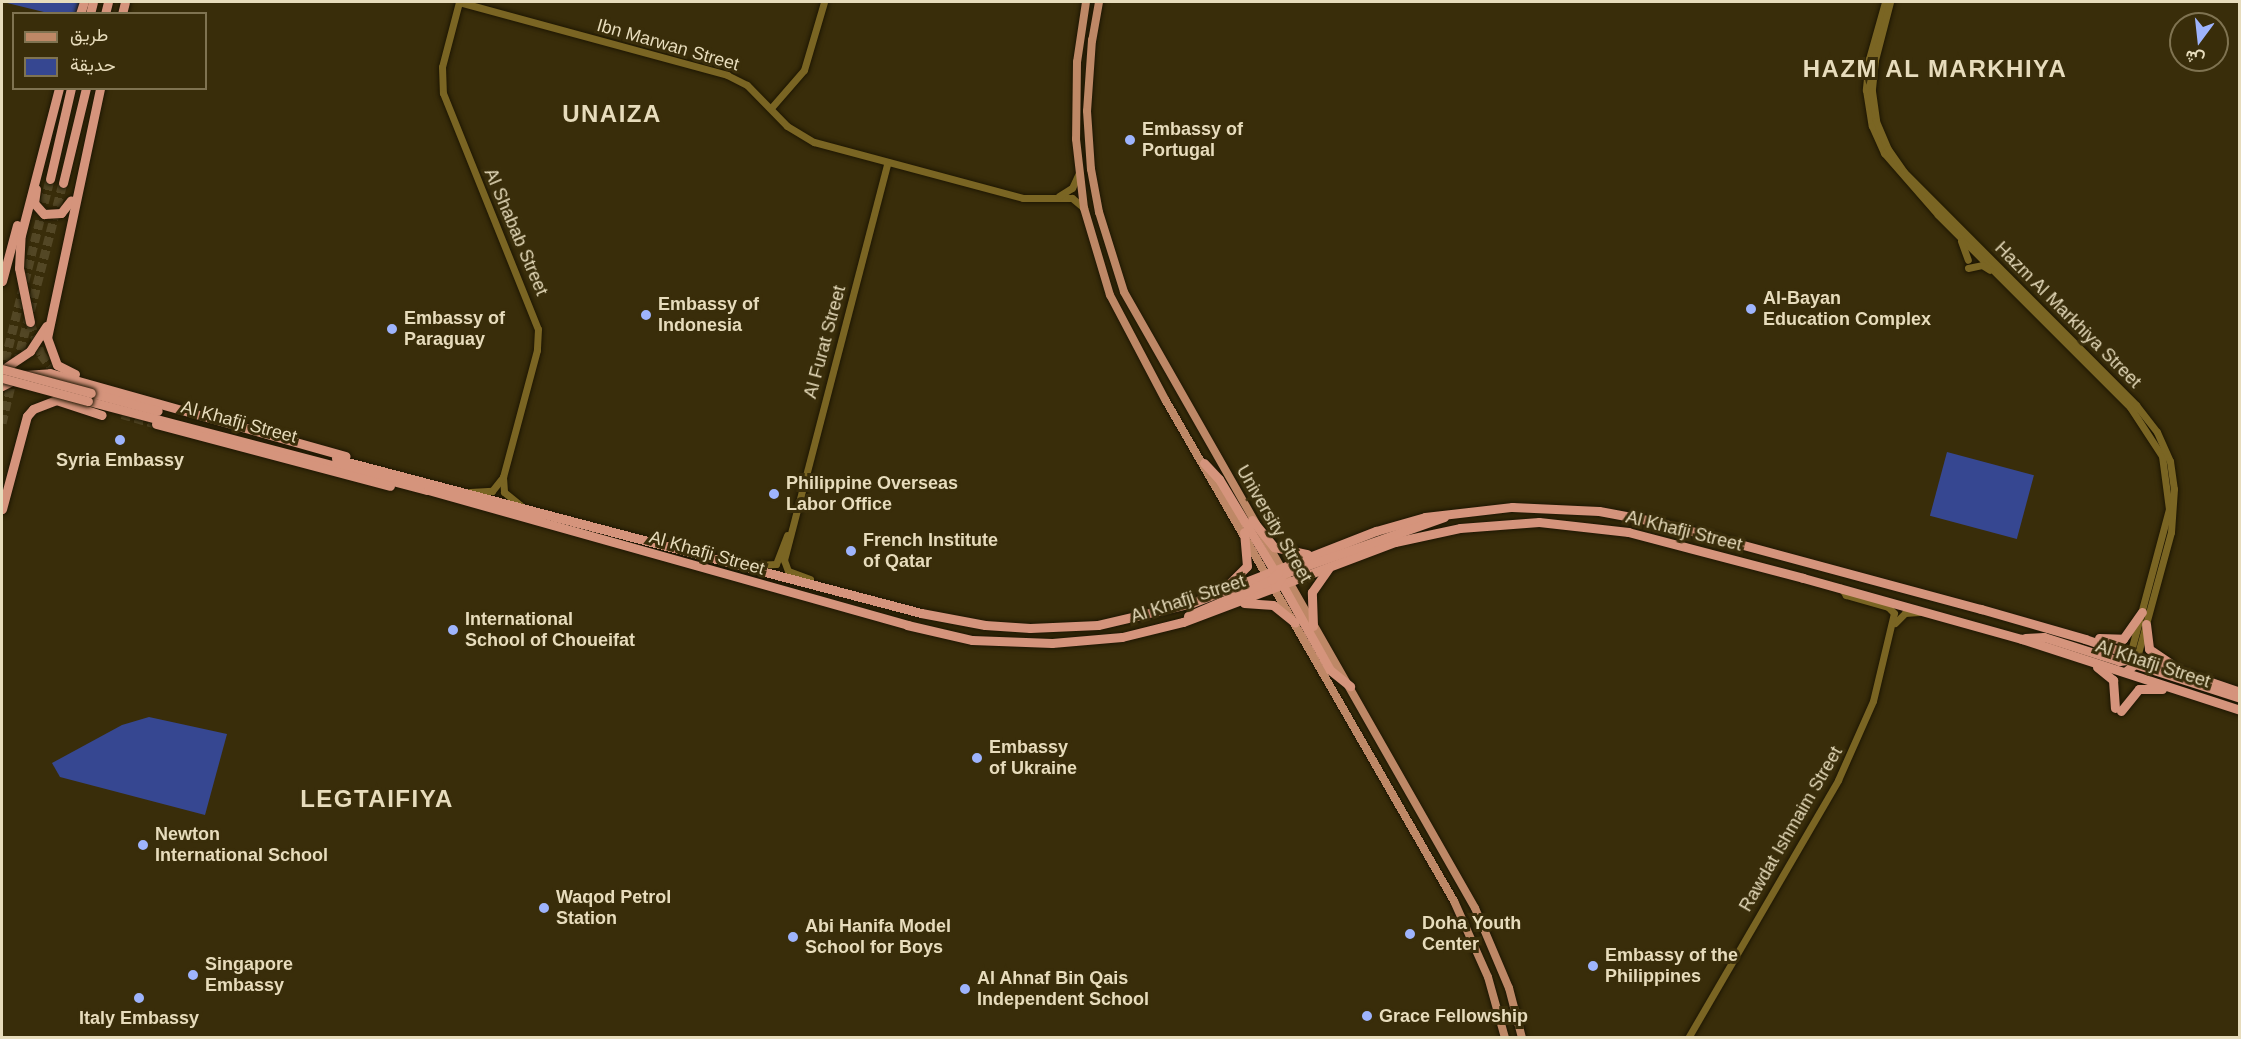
<!DOCTYPE html>
<html>
<head>
<meta charset="utf-8">
<style>
	body { margin:0 }
	#map { position:relative; width:2241px; height:1039px; overflow:hidden; background:#392d0a; font-family:Helvetica,Vazirmatn,sans-serif }
	div>[style] { position:absolute }
	[style*='--x'] { left:calc(var(--x)*1px); top:calc(var(--y)*1px); width:calc(var(--w)*1px); rotate:calc(var(--a)*1deg) }
	.green>* { inset:0; background:#364791; transform-origin:0 0 }
	.trunk-tunnel>* { height:9px; margin-top:-4.5px; transform-origin:0; background:repeating-linear-gradient(90deg,#534725 0 9px,transparent 0 13.5px) }
	.roads { filter:drop-shadow(0 0 2px #1d1603) drop-shadow(0 0 2px #1d1603) }
	.tertiary>* { height:7px; margin:-3.5px; padding:0 3.5px; transform-origin:3.5px; border-radius:3.5px; background:#7a6523 }
	.primary>* { height:8px; margin:-4px; padding:0 4px; transform-origin:4px; border-radius:4px; background:#be8866 }
	.trunk>* { height:9px; margin:-4.5px; padding:0 4.5px; transform-origin:4.5px; border-radius:4.5px; background:#d5947c }
	.bridges { filter:drop-shadow(0 0 2px #1d1603) drop-shadow(0 0 2px #1d1603) }
	.trunk-bridge>* { height:9px; margin:-4.5px; padding:0 4.5px; transform-origin:4.5px; border-radius:4.5px; background:#d5947c }
	.dots>* { width:16px; height:16px; translate:-50% -50%; box-sizing:border-box; border:3px solid #392d0a; border-radius:50% }
	span { translate:-50% -50%; white-space:nowrap; text-align:center; line-height:1.15; -webkit-text-stroke:6px #392d0a; paint-order:stroke }
	.street-label { font-size:18px; color:#e7dcbc }
	.poi-label { font-size:18px; color:#e7dcbc; font-weight:700 }
	.left { translate:0 -50%; text-align:left }
	.district-label { font-size:24px; color:#e7dcbc; font-weight:700; letter-spacing:1.5px }
	.frame { position:absolute; inset:0; border:3px solid #e7dcbc; pointer-events:none }
	.legend { position:absolute; left:12px; top:12px; width:195px; height:78px; box-sizing:border-box; background:#392d0a; border:2px solid #7f7351; margin:0; padding:8px 10px; list-style:none; font-size:18px; color:#e7dcbc }
	.legend li { display:flex; align-items:center; gap:12px; height:30px }
	.legend b { width:30px; border:2px solid #7f7351 }
	.north { position:absolute; left:2169px; top:12px; width:60px; height:60px; box-sizing:border-box; background:#392d0a; border:2px solid #7f7351; border-radius:50%; rotate:195deg; font-size:16px; font-weight:700; line-height:24px; text-align:center; color:#e7dcbc }
	.north::after { content:''; display:block; margin:auto; width:21px; height:27px; background:#9eb4fd; clip-path:polygon(50% 0,100% 100%,50% 72%,0 100%) }
</style>
</head>
<body>
<div id="map">
	<div class="green">
		<div style="clip-path:polygon(3px 2px,80px 2px,76px 14px,48px 13px)"></div>
		<div style="left:1947px;top:452px;width:90px;height:66px;rotate:15deg"></div>
		<div style="clip-path:polygon(149px 717px,227px 734px,205px 815px,60px 777px,52px 763px,122px 725px)"></div>
	</div>
	<div class="trunk-tunnel">
		<div style="--x:30;--y:322;--w:34;--a:71"></div>
		<div style="--x:41;--y:354;--w:30;--a:53"></div>
		<div style="--x:17;--y:363;--w:186;--a:-75.7"></div>
		<div style="--x:2;--y:373;--w:200;--a:-76.1"></div>
		<div style="--x:122;--y:414;--w:35;--a:16"></div>
		<div style="--x:2;--y:423;--w:47;--a:-76.6"></div>
	</div>
	<div class="roads">
		<div class="tertiary">
			<div style="--x:459;--y:2;--w:278;--a:15.2"></div>
			<div style="--x:727;--y:75;--w:22;--a:27"></div>
			<div style="--x:747;--y:85;--w:57;--a:45.7"></div>
			<div style="--x:787;--y:126;--w:31;--a:31"></div>
			<div style="--x:814;--y:142;--w:216;--a:15"></div>
			<div style="--x:1023;--y:198;--w:49;--a:0"></div>
			<div style="--x:1072;--y:198;--w:16;--a:40"></div>
			<div style="--x:459;--y:2;--w:67;--a:104.7"></div>
			<div style="--x:442;--y:67;--w:26;--a:88"></div>
			<div style="--x:443;--y:93;--w:254;--a:68.1"></div>
			<div style="--x:538;--y:329;--w:21;--a:93"></div>
			<div style="--x:537;--y:350;--w:131;--a:105"></div>
			<div style="--x:503;--y:477;--w:15;--a:86"></div>
			<div style="--x:504;--y:492;--w:21;--a:39"></div>
			<div style="--x:1885;--y:2;--w:59;--a:105.7"></div>
			<div style="--x:1869;--y:59;--w:31;--a:96"></div>
			<div style="--x:1866;--y:90;--w:36;--a:81"></div>
			<div style="--x:1872;--y:126;--w:30;--a:66"></div>
			<div style="--x:1884;--y:153;--w:82;--a:48.9"></div>
			<div style="--x:1938;--y:215;--w:272;--a:45"></div>
			<div style="--x:2130;--y:407;--w:59;--a:56.9"></div>
			<div style="--x:2162;--y:456;--w:53;--a:82.5"></div>
			<div style="--x:2169;--y:509;--w:154;--a:105"></div>
			<div style="--x:1890;--y:2;--w:60;--a:104.5"></div>
			<div style="--x:1875;--y:60;--w:31;--a:96"></div>
			<div style="--x:1872;--y:91;--w:30;--a:82"></div>
			<div style="--x:1876;--y:121;--w:30;--a:67"></div>
			<div style="--x:1888;--y:149;--w:28;--a:55"></div>
			<div style="--x:1904;--y:172;--w:329;--a:45.1"></div>
			<div style="--x:2136;--y:405;--w:34;--a:52"></div>
			<div style="--x:2157;--y:432;--w:32;--a:66"></div>
			<div style="--x:2170;--y:461;--w:28;--a:82"></div>
			<div style="--x:2174;--y:489;--w:43;--a:94"></div>
			<div style="--x:2171;--y:532;--w:134;--a:105.2"></div>
			<div style="--x:771;--y:108;--w:50;--a:-49"></div>
			<div style="--x:804;--y:70;--w:71;--a:-73.6"></div>
			<div style="--x:1059;--y:196;--w:15;--a:-32"></div>
			<div style="--x:1072;--y:188;--w:17;--a:-65"></div>
			<div style="--x:1961;--y:241;--w:20;--a:70"></div>
			<div style="--x:1968;--y:268;--w:14;--a:-12"></div>
			<div style="--x:1982;--y:265;--w:9;--a:32"></div>
			<div style="--x:470;--y:492;--w:22;--a:-3"></div>
			<div style="--x:492;--y:491;--w:18;--a:-52"></div>
			<div style="--x:756;--y:565;--w:20;--a:-3"></div>
			<div style="--x:776;--y:564;--w:31;--a:-69"></div>
			<div style="--x:810;--y:579;--w:23;--a:-160"></div>
			<div style="--x:788;--y:571;--w:12;--a:-110"></div>
			<div style="--x:784;--y:560;--w:411;--a:-75.4"></div>
			<div style="--x:1895;--y:623;--w:14;--a:-45"></div>
			<div style="--x:1905;--y:613;--w:14;--a:-4"></div>
			<div style="--x:1688;--y:1038;--w:298;--a:-59.8"></div>
			<div style="--x:1838;--y:780;--w:86;--a:-66.1"></div>
			<div style="--x:1873;--y:701;--w:90;--a:-76.6"></div>
			<div style="--x:1894;--y:613;--w:8;--a:-135"></div>
			<div style="--x:1888;--y:607;--w:44;--a:-164.1"></div>
			<div style="--x:1846;--y:595;--w:9;--a:-126"></div>
		</div>
		<div class="primary">
			<div style="--x:1086;--y:2;--w:61;--a:98.5"></div>
			<div style="--x:1077;--y:62;--w:77;--a:90.7"></div>
			<div style="--x:1076;--y:139;--w:69;--a:83.4"></div>
			<div style="--x:1084;--y:208;--w:91;--a:73.4"></div>
			<div style="--x:1110;--y:295;--w:120;--a:62.2"></div>
			<div style="--x:1166;--y:401;--w:577;--a:60.06"></div>
			<div style="--x:1454;--y:901;--w:83;--a:65.9"></div>
			<div style="--x:1488;--y:977;--w:63;--a:74.4"></div>
			<div style="--x:1099;--y:2;--w:39;--a:100"></div>
			<div style="--x:1092;--y:40;--w:71;--a:94"></div>
			<div style="--x:1087;--y:111;--w:58;--a:86.1"></div>
			<div style="--x:1091;--y:169;--w:44;--a:79.5"></div>
			<div style="--x:1099;--y:212;--w:84;--a:72.6"></div>
			<div style="--x:1124;--y:292;--w:709;--a:60.33"></div>
			<div style="--x:1475;--y:908;--w:87;--a:67"></div>
			<div style="--x:1509;--y:988;--w:52;--a:75.4"></div>
		</div>
		<div class="trunk">
			<div style="--x:80;--y:14;--w:13;--a:-72"></div>
			<div style="--x:90;--y:14;--w:12;--a:-76"></div>
			<div style="--x:105;--y:14;--w:12;--a:-76"></div>
			<div style="--x:122;--y:14;--w:12;--a:-76"></div>
			<div style="--x:50;--y:179;--w:93;--a:-77"></div>
			<div style="--x:63;--y:183;--w:98;--a:-76.4"></div>
			<div style="--x:36;--y:189;--w:14;--a:98"></div>
			<div style="--x:34;--y:203;--w:15;--a:48"></div>
			<div style="--x:44;--y:214;--w:17;--a:-3"></div>
			<div style="--x:61;--y:213;--w:16;--a:-52"></div>
			<div style="--x:2;--y:281;--w:58;--a:-75"></div>
			<div style="--x:30;--y:322;--w:55;--a:-101.5"></div>
			<div style="--x:19;--y:268;--w:33;--a:-87"></div>
			<div style="--x:21;--y:235;--w:152;--a:-75.5"></div>
			<div style="--x:2;--y:370;--w:34;--a:-34"></div>
			<div style="--x:30;--y:351;--w:30;--a:-57"></div>
			<div style="--x:75;--y:374;--w:20;--a:-153"></div>
			<div style="--x:57;--y:365;--w:29;--a:-110"></div>
			<div style="--x:47;--y:338;--w:256;--a:-78"></div>
			<div style="--x:2;--y:386;--w:25;--a:-27"></div>
			<div style="--x:24;--y:375;--w:26;--a:-4"></div>
			<div style="--x:50;--y:373;--w:307;--a:15.7"></div>
			<div style="--x:91;--y:393;--w:69;--a:15"></div>
			<div style="--x:88;--y:401;--w:351;--a:14.7"></div>
			<div style="--x:428;--y:490;--w:498;--a:15.7"></div>
			<div style="--x:907;--y:625;--w:67;--a:13"></div>
			<div style="--x:972;--y:640;--w:80;--a:2.1"></div>
			<div style="--x:1052;--y:643;--w:70;--a:-4.9"></div>
			<div style="--x:1122;--y:637;--w:63;--a:-13.8"></div>
			<div style="--x:1183;--y:622;--w:227;--a:-20.7"></div>
			<div style="--x:1395;--y:542;--w:66;--a:-12.2"></div>
			<div style="--x:1460;--y:528;--w:79;--a:-4.3"></div>
			<div style="--x:1539;--y:522;--w:90;--a:6.4"></div>
			<div style="--x:1628;--y:532;--w:181;--a:14.7"></div>
			<div style="--x:1803;--y:578;--w:227;--a:15.6"></div>
			<div style="--x:2022;--y:639;--w:229;--a:18"></div>
			<div style="--x:156;--y:424;--w:242;--a:14.8"></div>
			<div style="--x:336;--y:459;--w:605;--a:14.75"></div>
			<div style="--x:921;--y:613;--w:65;--a:10.6"></div>
			<div style="--x:985;--y:625;--w:45;--a:3.8"></div>
			<div style="--x:1030;--y:628;--w:68;--a:-2.5"></div>
			<div style="--x:1098;--y:625;--w:97;--a:-13.2"></div>
			<div style="--x:1192;--y:603;--w:198;--a:-21.4"></div>
			<div style="--x:1376;--y:531;--w:51;--a:-15.9"></div>
			<div style="--x:1425;--y:517;--w:88;--a:-6.6"></div>
			<div style="--x:1512;--y:507;--w:87;--a:2.6"></div>
			<div style="--x:1599;--y:511;--w:60;--a:10.6"></div>
			<div style="--x:1658;--y:522;--w:335;--a:15.1"></div>
			<div style="--x:1981;--y:609;--w:108;--a:16.1"></div>
			<div style="--x:2085;--y:639;--w:164;--a:18.9"></div>
			<div style="--x:1204;--y:463;--w:22;--a:47"></div>
			<div style="--x:1219;--y:479;--w:111;--a:59"></div>
			<div style="--x:2;--y:509;--w:96;--a:-75"></div>
			<div style="--x:27;--y:416;--w:9;--a:-49"></div>
			<div style="--x:33;--y:409;--w:25;--a:-21"></div>
			<div style="--x:56;--y:400;--w:48;--a:18.1"></div>
			<div style="--x:1252;--y:520;--w:35;--a:51"></div>
			<div style="--x:1274;--y:547;--w:34;--a:12"></div>
			<div style="--x:1279;--y:579;--w:104;--a:60.7"></div>
			<div style="--x:1330;--y:670;--w:26;--a:39"></div>
			<div style="--x:1227;--y:586;--w:28;--a:-45"></div>
			<div style="--x:1247;--y:566;--w:34;--a:-95"></div>
			<div style="--x:1275;--y:587;--w:15;--a:-58"></div>
			<div style="--x:1283;--y:574;--w:171;--a:-19.5"></div>
			<div style="--x:1244;--y:603;--w:29;--a:4"></div>
			<div style="--x:1273;--y:605;--w:28;--a:39"></div>
			<div style="--x:1188;--y:616;--w:90;--a:-23.4"></div>
			<div style="--x:1271;--y:580;--w:10;--a:-45"></div>
			<div style="--x:2146;--y:624;--w:25;--a:83"></div>
			<div style="--x:2149;--y:649;--w:25;--a:34"></div>
			<div style="--x:1313;--y:626;--w:34;--a:-92"></div>
			<div style="--x:1312;--y:592;--w:29;--a:-55"></div>
			<div style="--x:2025;--y:638;--w:19;--a:-3"></div>
			<div style="--x:2044;--y:637;--w:79;--a:17.7"></div>
			<div style="--x:2119;--y:661;--w:16;--a:-7"></div>
			<div style="--x:2099;--y:638;--w:24;--a:2"></div>
			<div style="--x:2123;--y:639;--w:33;--a:-55"></div>
			<div style="--x:2097;--y:667;--w:21;--a:39"></div>
			<div style="--x:2113;--y:680;--w:28;--a:86"></div>
			<div style="--x:2125;--y:672;--w:13;--a:-39"></div>
			<div style="--x:2135;--y:664;--w:110;--a:17.9"></div>
			<div style="--x:2121;--y:711;--w:28;--a:-51"></div>
			<div style="--x:2139;--y:689;--w:23;--a:0"></div>
		</div>
	</div>
	<div class="bridges">
		<div class="trunk-bridge">
			<div style="--x:2;--y:369;--w:92;--a:15.1"></div>
			<div style="--x:2;--y:378;--w:89;--a:15"></div>
		</div>
	</div>
	<div class="dots">
		<div style="left:1130px;top:140px;background:#9eb4fd"></div>
		<div style="left:1751px;top:309px;background:#9eb4fd"></div>
		<div style="left:646px;top:315px;background:#9eb4fd"></div>
		<div style="left:392px;top:329px;background:#9eb4fd"></div>
		<div style="left:120px;top:440px;background:#9eb4fd"></div>
		<div style="left:774px;top:494px;background:#9eb4fd"></div>
		<div style="left:851px;top:551px;background:#9eb4fd"></div>
		<div style="left:453px;top:630px;background:#9eb4fd"></div>
		<div style="left:977px;top:758px;background:#9eb4fd"></div>
		<div style="left:143px;top:845px;background:#9eb4fd"></div>
		<div style="left:544px;top:908px;background:#9eb4fd"></div>
		<div style="left:1410px;top:934px;background:#9eb4fd"></div>
		<div style="left:793px;top:937px;background:#9eb4fd"></div>
		<div style="left:1593px;top:966px;background:#9eb4fd"></div>
		<div style="left:193px;top:975px;background:#9eb4fd"></div>
		<div style="left:965px;top:989px;background:#9eb4fd"></div>
		<div style="left:139px;top:998px;background:#9eb4fd"></div>
		<div style="left:1367px;top:1016px;background:#9eb4fd"></div>
	</div>
	<div class="street-label">
		<span style="left:668px;top:45px;rotate:16deg">Ibn Marwan Street</span>
		<span style="left:516px;top:232px;rotate:67deg">Al Shabab Street</span>
		<span style="left:2068px;top:315px;rotate:45deg">Hazm Al Markhiya Street</span>
		<span style="left:825px;top:342px;rotate:-75deg">Al Furat Street</span>
		<span style="left:239px;top:422px;rotate:15deg">Al Khafji Street</span>
		<span style="left:1274px;top:524px;rotate:60deg">University Street</span>
		<span style="left:1684px;top:531px;rotate:14deg">Al Khafji Street</span>
		<span style="left:707px;top:553px;rotate:16deg">Al Khafji Street</span>
		<span style="left:1188px;top:599px;rotate:-18deg">Al Khafji Street</span>
		<span style="left:2153px;top:664px;rotate:18deg">Al Khafji Street</span>
		<span style="left:1791px;top:829px;rotate:-60deg">Rawdat Ishmaim Street</span>
	</div>
	<div class="poi-label">
		<span class="left" style="left:1142px;top:140px">Embassy of<br>Portugal</span>
		<span class="left" style="left:1763px;top:309px">Al-Bayan<br>Education Complex</span>
		<span class="left" style="left:658px;top:315px">Embassy of<br>Indonesia</span>
		<span class="left" style="left:404px;top:329px">Embassy of<br>Paraguay</span>
		<span style="left:120px;top:460px">Syria Embassy</span>
		<span class="left" style="left:786px;top:494px">Philippine Overseas<br>Labor Office</span>
		<span class="left" style="left:863px;top:551px">French Institute<br>of Qatar</span>
		<span class="left" style="left:465px;top:630px">International<br>School of Choueifat</span>
		<span class="left" style="left:989px;top:758px">Embassy<br>of Ukraine</span>
		<span class="left" style="left:155px;top:845px">Newton<br>International School</span>
		<span class="left" style="left:556px;top:908px">Waqod Petrol<br>Station</span>
		<span class="left" style="left:1422px;top:934px">Doha Youth<br>Center</span>
		<span class="left" style="left:805px;top:937px">Abi Hanifa Model<br>School for Boys</span>
		<span class="left" style="left:1605px;top:966px">Embassy of the<br>Philippines</span>
		<span class="left" style="left:205px;top:975px">Singapore<br>Embassy</span>
		<span class="left" style="left:977px;top:989px">Al Ahnaf Bin Qais<br>Independent School</span>
		<span class="left" style="left:1379px;top:1016px">Grace Fellowship</span>
		<span style="left:139px;top:1018px">Italy Embassy</span>
	</div>
	<div class="district-label">
		<span style="left:1935px;top:69px">HAZM AL MARKHIYA</span>
		<span style="left:612px;top:114px">UNAIZA</span>
		<span style="left:377px;top:799px">LEGTAIFIYA</span>
	</div>
	<div class="frame"></div>
	<ul class="legend">
	<li><b style="height:8px;background:#be8866"></b>طريق</li>
	<li><b style="height:16px;background:#364791"></b>حديقة</li>
	</ul>
	<div class="north">ش</div>
</div>
</body>
</html>
